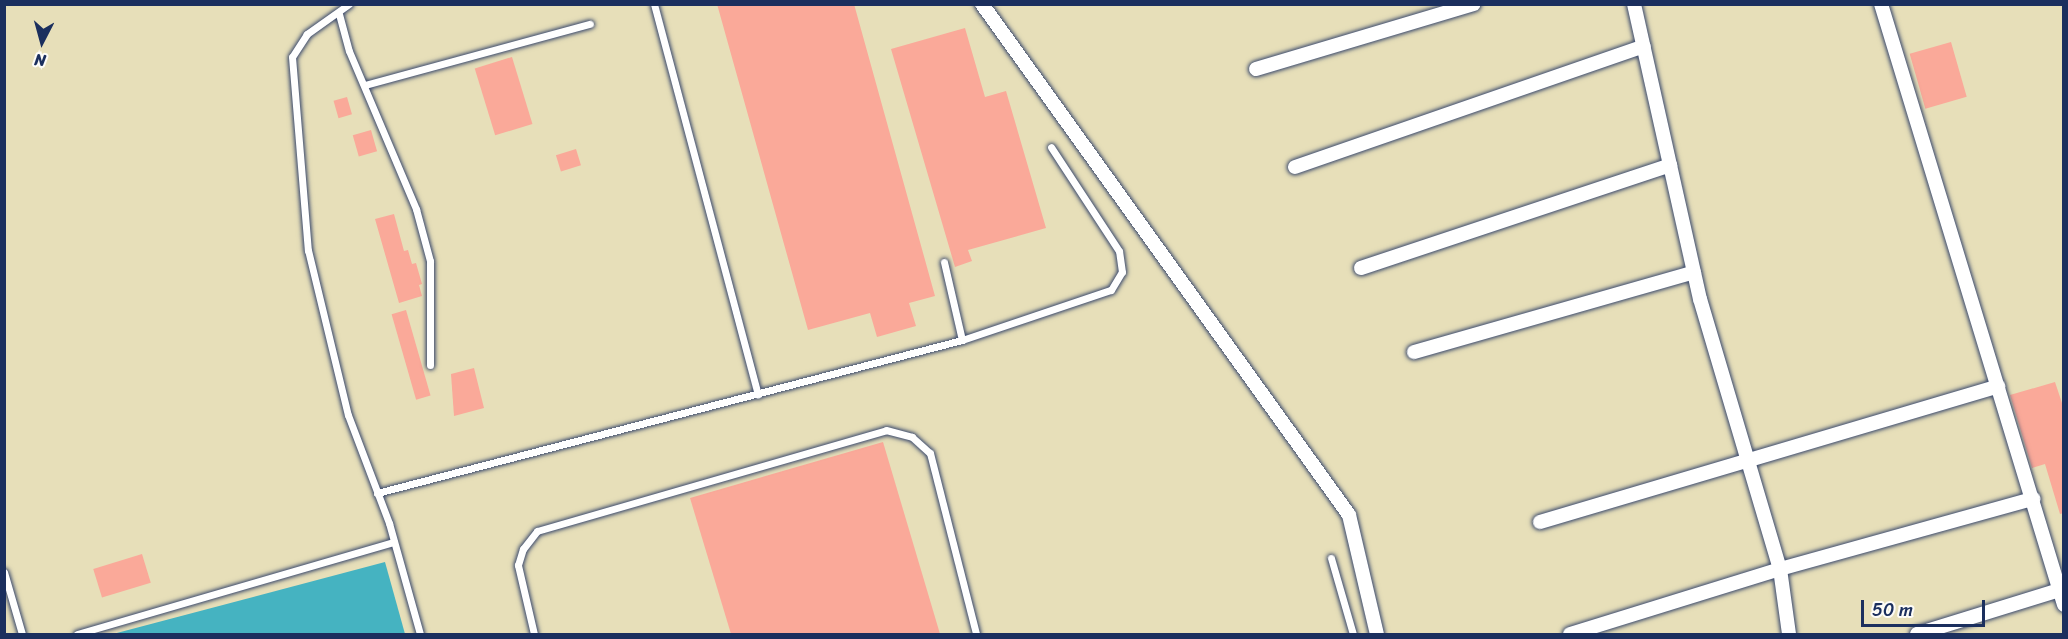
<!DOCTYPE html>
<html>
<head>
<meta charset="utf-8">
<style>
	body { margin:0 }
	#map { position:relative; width:2068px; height:639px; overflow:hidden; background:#e7dfb9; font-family:Sriracha,sans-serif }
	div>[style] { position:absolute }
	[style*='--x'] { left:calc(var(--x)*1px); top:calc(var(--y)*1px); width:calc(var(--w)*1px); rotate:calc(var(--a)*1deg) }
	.water>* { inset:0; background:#45b3c1 }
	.building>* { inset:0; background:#faa999; transform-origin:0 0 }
	.roads { filter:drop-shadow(0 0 2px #3a496c) drop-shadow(0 0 2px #3a496c) }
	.lane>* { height:7px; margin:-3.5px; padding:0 3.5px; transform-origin:3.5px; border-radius:3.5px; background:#fff }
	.street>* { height:14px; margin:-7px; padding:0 7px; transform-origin:7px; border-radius:7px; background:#fff }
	span { translate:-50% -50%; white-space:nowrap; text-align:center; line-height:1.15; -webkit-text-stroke:6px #fdfcf7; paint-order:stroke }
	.frame { position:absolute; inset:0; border:6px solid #1b2f5e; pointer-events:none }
	.north { position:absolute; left:12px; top:12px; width:60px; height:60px; -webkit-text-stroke:4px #fdfcf7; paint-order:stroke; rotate:186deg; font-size:16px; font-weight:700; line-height:24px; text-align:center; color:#1b2f5e }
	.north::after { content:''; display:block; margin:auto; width:21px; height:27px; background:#1b2f5e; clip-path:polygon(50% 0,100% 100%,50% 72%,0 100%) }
	.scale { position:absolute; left:1861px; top:600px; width:124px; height:27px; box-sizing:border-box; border:3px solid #1b2f5e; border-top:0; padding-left:8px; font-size:18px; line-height:21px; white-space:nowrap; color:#1b2f5e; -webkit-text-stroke:4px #fdfcf7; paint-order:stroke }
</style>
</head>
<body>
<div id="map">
	<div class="water">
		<div style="clip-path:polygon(385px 562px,405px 634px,113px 634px)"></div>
	</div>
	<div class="building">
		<div style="clip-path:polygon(717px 4px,854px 4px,935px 296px,909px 303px,916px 326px,877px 337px,870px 313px,808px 330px)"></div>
		<div style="clip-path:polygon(965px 28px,985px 97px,1006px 91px,1046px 228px,968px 250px,972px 261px,955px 267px,891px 49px)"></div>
		<div style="left:1951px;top:42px;width:57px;height:43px;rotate:74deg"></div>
		<div style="left:512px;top:57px;width:70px;height:39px;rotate:73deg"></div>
		<div style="left:347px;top:97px;width:18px;height:14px;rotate:74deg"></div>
		<div style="left:371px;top:130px;width:22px;height:19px;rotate:74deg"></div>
		<div style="left:576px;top:149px;width:17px;height:21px;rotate:73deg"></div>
		<div style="clip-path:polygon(394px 214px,404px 251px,408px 250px,412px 264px,416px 263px,422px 284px,419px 285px,422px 296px,399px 303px,375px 219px)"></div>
		<div style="left:406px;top:310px;width:89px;height:15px;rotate:74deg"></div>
		<div style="clip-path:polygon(474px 368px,484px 408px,454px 416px,451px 374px)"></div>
		<div style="clip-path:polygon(2055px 382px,2064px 409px,2064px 513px,2060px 514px,2045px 464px,2032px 468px,2010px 395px)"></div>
		<div style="clip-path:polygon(883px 442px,940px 634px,731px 634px,690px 498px)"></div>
		<div style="left:142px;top:554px;width:30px;height:51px;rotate:73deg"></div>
	</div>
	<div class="roads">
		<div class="lane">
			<div style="--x:349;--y:4;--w:52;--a:144.5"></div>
			<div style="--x:307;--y:34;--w:27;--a:123"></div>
			<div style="--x:292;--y:57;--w:194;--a:85.3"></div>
			<div style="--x:308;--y:250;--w:170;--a:76.4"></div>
			<div style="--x:348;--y:415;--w:116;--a:69.2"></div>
			<div style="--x:389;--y:523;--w:115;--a:74.4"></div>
			<div style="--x:654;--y:4;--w:404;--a:75.1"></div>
			<div style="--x:339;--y:14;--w:38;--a:75"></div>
			<div style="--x:349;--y:51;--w:172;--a:67"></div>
			<div style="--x:416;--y:209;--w:54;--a:74.9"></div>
			<div style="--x:430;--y:261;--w:104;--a:90"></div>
			<div style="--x:365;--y:85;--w:233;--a:-15.2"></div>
			<div style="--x:944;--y:262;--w:80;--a:77"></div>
			<div style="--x:377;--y:493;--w:605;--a:-14.66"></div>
			<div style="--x:962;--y:340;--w:157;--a:-18.6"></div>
			<div style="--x:1111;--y:290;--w:21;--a:-59"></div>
			<div style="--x:1122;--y:272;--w:21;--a:-98"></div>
			<div style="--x:1119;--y:251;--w:124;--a:-123.2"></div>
			<div style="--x:1331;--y:558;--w:79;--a:73.9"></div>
			<div style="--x:4;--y:572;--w:65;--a:73.8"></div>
			<div style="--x:77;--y:634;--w:330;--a:-16.2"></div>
			<div style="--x:534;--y:634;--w:71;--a:-103.1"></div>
			<div style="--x:518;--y:565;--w:17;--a:-73"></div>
			<div style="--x:523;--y:549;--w:23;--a:-52"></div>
			<div style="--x:537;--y:531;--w:363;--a:-16.1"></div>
			<div style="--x:886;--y:430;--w:27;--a:15"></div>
			<div style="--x:912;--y:437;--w:24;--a:42"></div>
			<div style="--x:930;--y:453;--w:187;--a:75.7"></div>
		</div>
		<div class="street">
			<div style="--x:982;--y:4;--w:629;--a:54.31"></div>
			<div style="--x:1349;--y:515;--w:122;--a:76.8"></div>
			<div style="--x:1634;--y:4;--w:302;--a:77.4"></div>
			<div style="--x:1700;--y:299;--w:282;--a:73.5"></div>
			<div style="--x:1780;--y:569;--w:66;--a:82.1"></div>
			<div style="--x:1881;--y:4;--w:628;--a:73.06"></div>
			<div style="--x:1256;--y:69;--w:227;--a:-16.6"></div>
			<div style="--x:1295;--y:167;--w:369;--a:-19.1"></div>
			<div style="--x:1361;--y:268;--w:326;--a:-18.4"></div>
			<div style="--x:1414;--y:352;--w:291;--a:-15.9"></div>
			<div style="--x:1540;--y:522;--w:478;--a:-16.5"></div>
			<div style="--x:1570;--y:634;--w:220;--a:-17.2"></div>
			<div style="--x:1780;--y:569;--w:263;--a:-15.5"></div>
			<div style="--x:1917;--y:634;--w:149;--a:-17.2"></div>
		</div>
	</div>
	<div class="frame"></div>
	<div class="north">N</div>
	<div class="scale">50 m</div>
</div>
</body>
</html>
